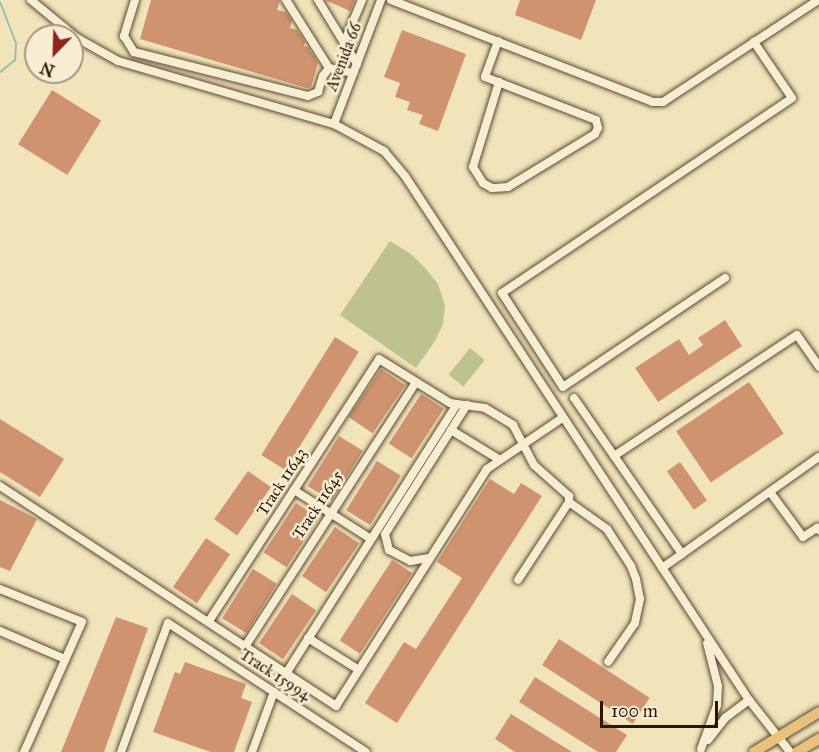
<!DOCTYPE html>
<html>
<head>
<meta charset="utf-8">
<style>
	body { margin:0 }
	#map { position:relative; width:819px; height:752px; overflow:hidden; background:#f1e3ba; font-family:"IM FELL Great Primer",serif }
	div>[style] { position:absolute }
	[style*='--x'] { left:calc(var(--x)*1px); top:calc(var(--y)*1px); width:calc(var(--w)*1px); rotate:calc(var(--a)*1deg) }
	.green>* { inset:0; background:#bec38d; transform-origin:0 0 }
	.stream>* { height:2px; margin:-1px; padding:0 1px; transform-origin:1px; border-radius:1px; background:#9cbfaa }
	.building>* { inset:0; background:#d0936f; transform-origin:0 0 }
	.roads { filter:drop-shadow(0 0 2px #5c4a30) drop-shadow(0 0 2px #5c4a30) }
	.minor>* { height:8px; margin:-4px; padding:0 4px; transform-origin:4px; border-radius:4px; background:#f6edd2 }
	.major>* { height:10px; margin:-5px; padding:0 5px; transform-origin:5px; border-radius:5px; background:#e8c27d }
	span { translate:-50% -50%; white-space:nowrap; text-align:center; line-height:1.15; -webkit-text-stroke:5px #f6edd2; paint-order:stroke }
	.street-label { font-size:16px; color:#2a1702 }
	.north { position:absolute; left:24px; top:24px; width:60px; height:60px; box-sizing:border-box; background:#f6edd2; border:2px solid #a4977f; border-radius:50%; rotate:203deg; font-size:16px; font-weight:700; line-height:24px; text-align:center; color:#2a1702 }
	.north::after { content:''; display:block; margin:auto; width:21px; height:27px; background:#8f2418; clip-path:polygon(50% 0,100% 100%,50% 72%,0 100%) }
	.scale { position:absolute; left:600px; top:701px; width:118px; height:27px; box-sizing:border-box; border:3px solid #2a1702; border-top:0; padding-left:8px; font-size:18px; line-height:21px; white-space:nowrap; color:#2a1702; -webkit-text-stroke:4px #f6edd2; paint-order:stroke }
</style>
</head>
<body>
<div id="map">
	<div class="green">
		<div style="clip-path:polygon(390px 241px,411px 254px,426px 269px,438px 284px,445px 305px,443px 324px,435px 341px,416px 368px,340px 315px)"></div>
		<div style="left:470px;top:348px;width:19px;height:34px;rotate:39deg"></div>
	</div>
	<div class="stream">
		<div style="--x:0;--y:2;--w:44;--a:68.7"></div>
		<div style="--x:16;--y:43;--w:17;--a:93"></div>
		<div style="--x:15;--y:60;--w:19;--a:141"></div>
	</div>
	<div class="building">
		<div style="clip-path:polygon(151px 0,280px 0,277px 10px,286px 12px,292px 21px,290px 28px,297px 30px,305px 42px,304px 46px,308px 47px,318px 63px,311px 87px,307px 88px,140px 39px)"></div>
		<div style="clip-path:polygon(325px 0,355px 0,350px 11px)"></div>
		<div style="clip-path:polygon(520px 0,596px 0,581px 40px,515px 15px)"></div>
		<div style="clip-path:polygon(402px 30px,466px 54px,438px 131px,419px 124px,423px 115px,407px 110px,410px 102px,395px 97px,400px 83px,384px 77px)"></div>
		<div style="left:52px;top:90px;width:58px;height:64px;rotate:32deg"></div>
		<div style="clip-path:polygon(725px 320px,742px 346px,658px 402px,635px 368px,679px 339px,689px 355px,703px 345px,698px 338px)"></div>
		<div style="left:335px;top:337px;width:28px;height:139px;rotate:32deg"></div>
		<div style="left:381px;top:369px;width:29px;height:58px;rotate:34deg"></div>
		<div style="left:749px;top:382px;width:62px;height:88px;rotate:56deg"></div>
		<div style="left:421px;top:394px;width:27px;height:59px;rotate:33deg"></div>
		<div style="clip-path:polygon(0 419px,64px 459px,40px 497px,0 472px)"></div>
		<div style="left:339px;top:436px;width:28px;height:59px;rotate:32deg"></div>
		<div style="left:377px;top:461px;width:28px;height:58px;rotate:32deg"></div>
		<div style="left:680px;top:462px;width:47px;height:16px;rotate:55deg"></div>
		<div style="left:248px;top:471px;width:28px;height:59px;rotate:35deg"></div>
		<div style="clip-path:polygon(490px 479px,514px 494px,521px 483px,542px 496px,397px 723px,365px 703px,404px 642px,416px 649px,462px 578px,437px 562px)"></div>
		<div style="clip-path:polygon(0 500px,37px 519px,10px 571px,0 567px)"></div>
		<div style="left:296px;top:503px;width:27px;height:59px;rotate:33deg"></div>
		<div style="left:335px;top:527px;width:29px;height:59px;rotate:34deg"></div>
		<div style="left:206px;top:538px;width:29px;height:59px;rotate:34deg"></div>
		<div style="left:392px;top:560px;width:24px;height:96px;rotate:33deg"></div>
		<div style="left:253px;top:569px;width:28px;height:58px;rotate:32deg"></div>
		<div style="left:292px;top:594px;width:29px;height:59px;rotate:34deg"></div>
		<div style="clip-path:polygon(116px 617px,148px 628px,104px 752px,61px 752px)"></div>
		<div style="left:559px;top:639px;width:108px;height:31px;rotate:33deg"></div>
		<div style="clip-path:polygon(185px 662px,246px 684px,241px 698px,252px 702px,234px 752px,211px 752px,153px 732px,175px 672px,180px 674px)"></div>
		<div style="clip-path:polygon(535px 677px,627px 735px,616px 752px,598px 752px,519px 702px)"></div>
		<div style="clip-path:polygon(511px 714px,572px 752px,515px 752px,495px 739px)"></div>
	</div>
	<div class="roads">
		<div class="minor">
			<div style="--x:31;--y:0;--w:60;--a:39.6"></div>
			<div style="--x:77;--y:38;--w:47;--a:29.3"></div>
			<div style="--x:118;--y:61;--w:225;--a:16.3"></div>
			<div style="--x:334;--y:124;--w:57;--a:28.4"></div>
			<div style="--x:384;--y:151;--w:33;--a:50"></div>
			<div style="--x:405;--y:176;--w:627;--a:56.72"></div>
			<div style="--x:749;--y:700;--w:66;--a:51.7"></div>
			<div style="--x:135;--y:0;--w:38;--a:107"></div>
			<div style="--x:124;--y:36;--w:19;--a:58"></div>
			<div style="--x:134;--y:52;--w:179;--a:14.2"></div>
			<div style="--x:308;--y:96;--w:11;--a:-22"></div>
			<div style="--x:318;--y:92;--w:17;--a:-73"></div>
			<div style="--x:323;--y:76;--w:10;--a:-53"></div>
			<div style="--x:286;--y:0;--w:80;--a:57.7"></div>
			<div style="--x:318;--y:0;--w:75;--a:58.6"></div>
			<div style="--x:391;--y:0;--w:281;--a:21.3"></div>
			<div style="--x:653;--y:102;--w:10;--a:0"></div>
			<div style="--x:663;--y:102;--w:186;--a:-33.3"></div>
			<div style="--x:498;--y:41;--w:38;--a:110"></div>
			<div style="--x:485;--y:77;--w:119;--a:21.2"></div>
			<div style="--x:596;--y:120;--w:8;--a:76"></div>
			<div style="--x:598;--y:128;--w:7;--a:117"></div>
			<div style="--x:595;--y:134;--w:102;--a:148.7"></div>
			<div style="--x:508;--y:187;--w:16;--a:176"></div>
			<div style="--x:492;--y:188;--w:10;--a:-151"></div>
			<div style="--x:483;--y:183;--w:19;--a:-122"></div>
			<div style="--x:473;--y:167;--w:89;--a:-73"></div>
			<div style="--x:344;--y:43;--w:47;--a:-67.3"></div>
			<div style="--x:329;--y:68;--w:25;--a:12"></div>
			<div style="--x:334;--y:124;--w:133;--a:-69.2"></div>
			<div style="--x:725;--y:278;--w:195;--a:146.1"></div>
			<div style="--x:563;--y:387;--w:112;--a:-123"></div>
			<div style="--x:502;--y:293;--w:349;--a:-33.9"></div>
			<div style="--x:792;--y:98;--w:68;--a:-124.2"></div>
			<div style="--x:574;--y:398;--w:190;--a:55.3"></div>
			<div style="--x:451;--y:430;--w:57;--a:31.5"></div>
			<div style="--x:614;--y:456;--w:219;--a:-33.5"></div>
			<div style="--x:797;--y:335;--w:39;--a:55"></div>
			<div style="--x:0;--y:486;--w:402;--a:33.2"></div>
			<div style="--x:336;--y:706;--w:281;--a:-57.5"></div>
			<div style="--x:487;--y:469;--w:91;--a:-34.2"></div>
			<div style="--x:294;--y:490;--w:91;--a:32.5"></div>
			<div style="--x:770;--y:492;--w:56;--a:53.7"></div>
			<div style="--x:803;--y:537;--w:17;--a:-33"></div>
			<div style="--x:817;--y:528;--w:3;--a:45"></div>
			<div style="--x:569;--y:502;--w:47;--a:35.4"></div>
			<div style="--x:607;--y:529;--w:44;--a:57"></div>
			<div style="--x:631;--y:566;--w:14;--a:69"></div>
			<div style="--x:636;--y:579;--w:20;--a:79"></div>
			<div style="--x:640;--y:599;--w:25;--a:102"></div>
			<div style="--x:635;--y:623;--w:47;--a:124.7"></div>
			<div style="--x:429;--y:558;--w:19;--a:171"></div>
			<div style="--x:410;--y:561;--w:24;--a:-152"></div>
			<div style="--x:389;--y:550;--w:16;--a:-104"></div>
			<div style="--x:385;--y:534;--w:153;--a:-57.6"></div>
			<div style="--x:662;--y:568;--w:192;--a:-35.3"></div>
			<div style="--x:0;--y:589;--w:88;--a:21.9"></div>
			<div style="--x:82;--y:622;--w:142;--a:114"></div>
			<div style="--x:209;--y:621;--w:312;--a:-57"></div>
			<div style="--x:379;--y:359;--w:84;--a:31.8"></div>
			<div style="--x:450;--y:403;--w:35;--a:8"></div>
			<div style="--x:485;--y:408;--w:33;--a:31"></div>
			<div style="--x:513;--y:425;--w:45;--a:62.3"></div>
			<div style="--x:534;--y:465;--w:47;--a:41.5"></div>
			<div style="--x:569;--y:496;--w:6;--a:90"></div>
			<div style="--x:569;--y:502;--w:93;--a:123.2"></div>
			<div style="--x:0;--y:631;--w:71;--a:23.3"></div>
			<div style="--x:308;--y:638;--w:60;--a:32.1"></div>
			<div style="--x:246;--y:645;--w:313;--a:-57.1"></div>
			<div style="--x:287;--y:672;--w:317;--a:-57.6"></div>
			<div style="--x:708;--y:740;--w:28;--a:-52"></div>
			<div style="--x:725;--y:718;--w:30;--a:-37"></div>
			<div style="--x:701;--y:749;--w:47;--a:-70"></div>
			<div style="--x:717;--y:705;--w:19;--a:-87"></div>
			<div style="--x:718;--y:686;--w:44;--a:-104.3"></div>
			<div style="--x:121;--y:752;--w:137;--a:-70"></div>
			<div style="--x:168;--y:623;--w:236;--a:33.1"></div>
			<div style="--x:252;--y:752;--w:64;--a:-69.9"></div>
		</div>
		<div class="major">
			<div style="--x:754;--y:752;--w:76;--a:-31.6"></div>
			<div style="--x:797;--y:752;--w:26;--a:-31"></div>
		</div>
	</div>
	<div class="street-label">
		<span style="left:344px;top:57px;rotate:-69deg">Avenida 66</span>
		<span style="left:282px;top:482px;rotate:-57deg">Track 11643</span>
		<span style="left:318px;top:505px;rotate:-57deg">Track 11645</span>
		<span style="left:275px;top:675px;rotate:33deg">Track 15994</span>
	</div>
	<div class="north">N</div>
	<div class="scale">100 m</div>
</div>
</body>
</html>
